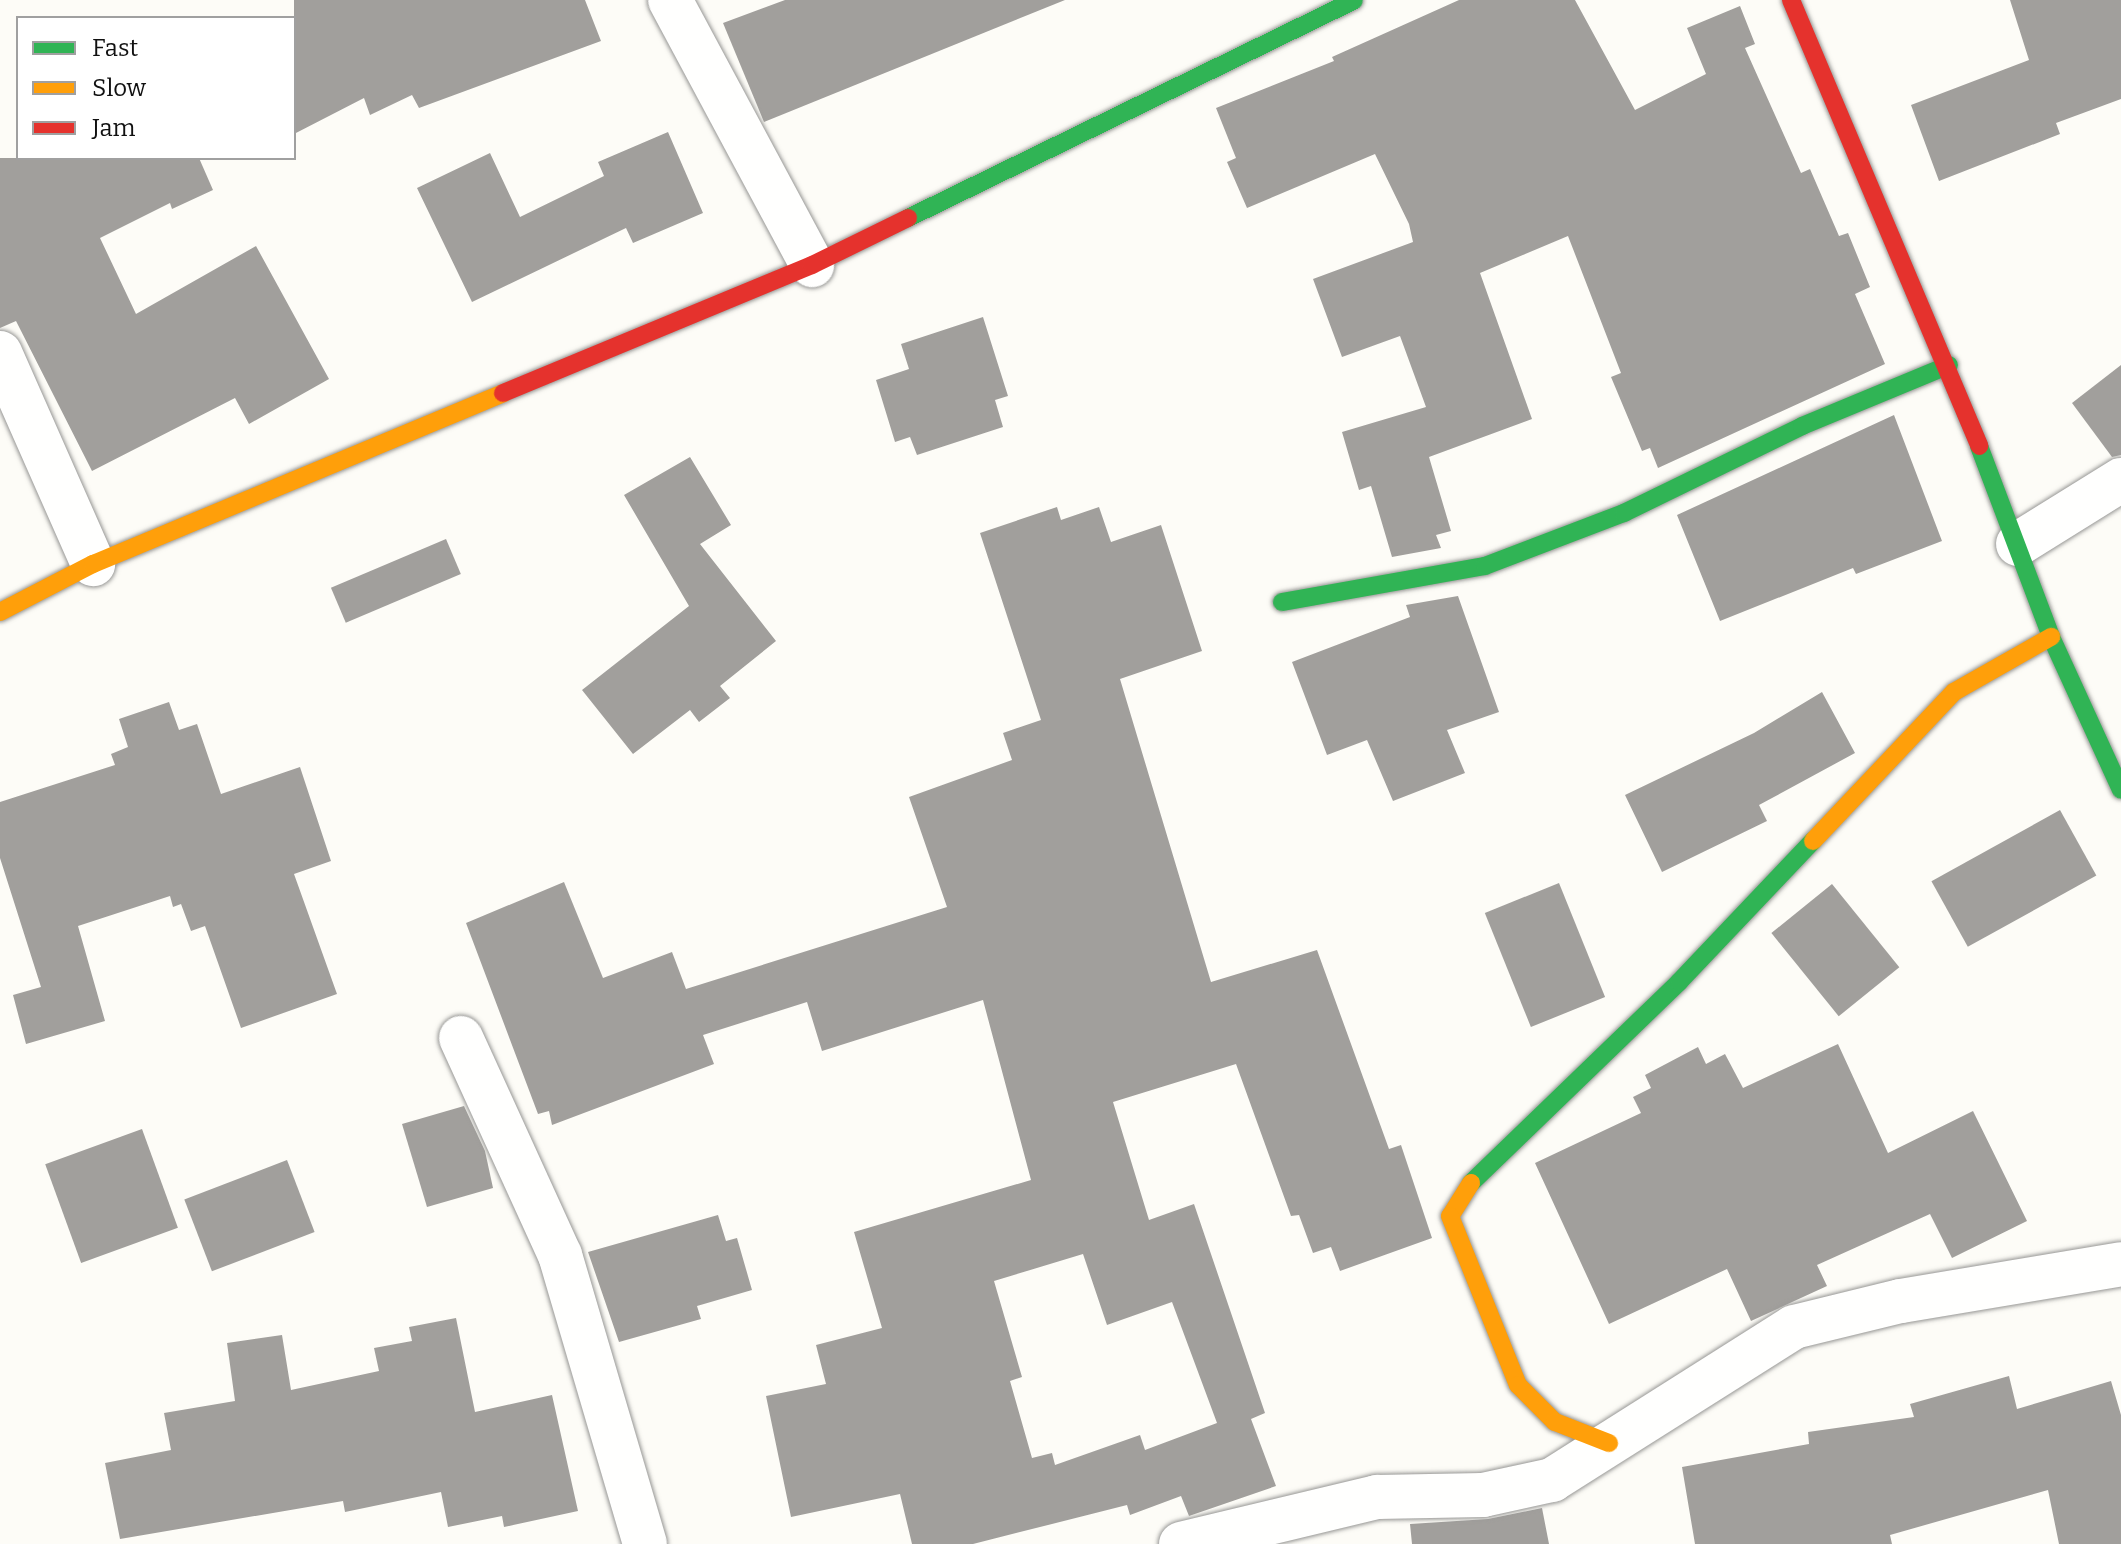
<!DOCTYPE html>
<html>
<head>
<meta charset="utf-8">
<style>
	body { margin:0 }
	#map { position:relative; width:2121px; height:1544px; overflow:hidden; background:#fdfcf7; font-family:Bitter,serif }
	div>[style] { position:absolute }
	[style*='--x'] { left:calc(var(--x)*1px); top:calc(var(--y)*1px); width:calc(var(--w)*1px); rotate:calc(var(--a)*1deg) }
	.building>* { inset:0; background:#a19f9c; transform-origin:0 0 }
	.roads { filter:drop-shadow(0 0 2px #979795) drop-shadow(0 0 2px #979795) }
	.street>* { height:44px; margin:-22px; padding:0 22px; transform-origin:22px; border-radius:22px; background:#fffffe }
	.fast>* { height:18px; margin:-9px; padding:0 9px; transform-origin:9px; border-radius:9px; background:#30b455 }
	.slow>* { height:18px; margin:-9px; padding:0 9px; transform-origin:9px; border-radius:9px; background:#ff9f0a }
	.jam>* { height:18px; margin:-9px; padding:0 9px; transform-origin:9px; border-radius:9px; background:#e5322d }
	span { translate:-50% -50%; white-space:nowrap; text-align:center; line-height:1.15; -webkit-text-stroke:8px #fff; paint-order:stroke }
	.legend { position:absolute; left:16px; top:16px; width:280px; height:144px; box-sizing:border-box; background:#fff; border:2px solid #a0a0a0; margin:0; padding:10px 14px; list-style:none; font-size:24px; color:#111 }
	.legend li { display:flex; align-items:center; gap:16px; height:40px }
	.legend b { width:40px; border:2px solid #a0a0a0 }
</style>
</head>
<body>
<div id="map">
	<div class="building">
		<div style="clip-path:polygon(294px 0,585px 0,601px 41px,419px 108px,412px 95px,370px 115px,364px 98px,294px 134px)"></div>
		<div style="clip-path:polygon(785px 0,1065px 0,764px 122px,723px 23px)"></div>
		<div style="clip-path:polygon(1459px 0,1575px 0,1635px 110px,1706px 74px,1687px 28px,1740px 6px,1755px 44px,1745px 48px,1801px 173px,1810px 169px,1839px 236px,1848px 233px,1870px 287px,1855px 294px,1885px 364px,1658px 468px,1650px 448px,1642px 451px,1611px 377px,1621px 373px,1568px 236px,1480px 273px,1532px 419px,1429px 457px,1451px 531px,1436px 535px,1441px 548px,1392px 557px,1371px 486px,1359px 490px,1342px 432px,1426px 407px,1400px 336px,1342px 357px,1313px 279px,1413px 242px,1409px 224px,1375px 154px,1247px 208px,1227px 162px,1236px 158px,1216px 108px,1334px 61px,1332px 57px)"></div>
		<div style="clip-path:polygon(2010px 0,2121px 0,2121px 99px,2056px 123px,2060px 134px,1939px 181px,1911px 105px,2029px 60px)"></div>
		<div style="clip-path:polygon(668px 132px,703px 213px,633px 243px,626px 228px,472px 302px,417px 188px,490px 153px,520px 217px,604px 176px,598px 162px)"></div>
		<div style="clip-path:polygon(0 158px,199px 158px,213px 190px,172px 209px,170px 203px,100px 238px,136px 314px,256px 246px,329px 379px,249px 424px,235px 398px,92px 471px,16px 321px,0 328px)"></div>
		<div style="clip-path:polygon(983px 317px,1008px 396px,995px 400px,1003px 427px,917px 455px,910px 437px,895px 442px,876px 380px,909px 369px,901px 344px)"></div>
		<div style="clip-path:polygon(2121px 365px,2121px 455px,2112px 457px,2072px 403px)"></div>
		<div style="clip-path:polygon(1894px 415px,1942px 541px,1856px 574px,1853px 568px,1720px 621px,1677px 515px)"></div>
		<div style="clip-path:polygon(690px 457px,731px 525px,700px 544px,776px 641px,720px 686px,730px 698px,699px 722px,690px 710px,633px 754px,582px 690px,689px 606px,624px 495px)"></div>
		<div style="clip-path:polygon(evenodd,1057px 507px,1061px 520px,1099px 507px,1111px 542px,1161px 525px,1202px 651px,1120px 679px,1211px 982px,1317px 950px,1389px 1149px,1401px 1145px,1432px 1238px,1340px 1271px,1331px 1247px,1313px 1253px,1299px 1215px,1291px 1216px,1236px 1064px,1113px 1102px,1149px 1220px,1194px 1204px,1265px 1413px,1251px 1419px,1276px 1486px,1189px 1516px,1181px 1496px,1130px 1515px,1127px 1505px,973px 1544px,912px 1544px,900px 1494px,791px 1517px,766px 1396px,826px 1384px,816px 1345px,882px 1328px,854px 1232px,1031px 1180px,983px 1000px,822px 1051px,807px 1002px,703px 1035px,714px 1064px,552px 1125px,549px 1111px,538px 1114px,466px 923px,564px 882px,603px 978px,672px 952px,686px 989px,947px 907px,909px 797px,1012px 760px,1003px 733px,1041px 720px,980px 533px,1057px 507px,1083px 1254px,1107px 1325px,1172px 1302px,1217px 1423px,1145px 1450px,1140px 1435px,1055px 1465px,1052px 1453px,1032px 1458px,1010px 1381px,1022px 1377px,994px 1281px,1083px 1254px)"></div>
		<div style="left:446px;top:539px;width:38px;height:125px;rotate:67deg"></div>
		<div style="clip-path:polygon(1458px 596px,1499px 712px,1447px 730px,1465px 773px,1393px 801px,1367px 740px,1327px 755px,1292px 662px,1410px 617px,1406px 605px)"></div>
		<div style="clip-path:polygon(1822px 692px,1855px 753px,1759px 805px,1767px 821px,1662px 872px,1625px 795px,1754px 733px)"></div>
		<div style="clip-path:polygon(169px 702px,179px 730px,197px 724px,221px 794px,300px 767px,331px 861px,294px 874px,337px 994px,241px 1028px,205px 926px,191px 931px,181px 904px,173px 907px,170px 896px,78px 926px,105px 1021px,26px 1044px,13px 995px,41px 987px,0 858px,0 802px,115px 765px,111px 754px,128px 747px,119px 719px)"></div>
		<div style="left:2060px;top:810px;width:75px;height:147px;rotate:61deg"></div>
		<div style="left:1559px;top:883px;width:123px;height:80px;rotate:68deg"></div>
		<div style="left:1832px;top:884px;width:107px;height:78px;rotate:51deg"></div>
		<div style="clip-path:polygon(1838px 1044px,1888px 1153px,1973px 1111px,2027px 1221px,1952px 1258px,1930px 1214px,1817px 1265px,1827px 1286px,1751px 1321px,1727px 1269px,1609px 1324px,1535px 1163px,1641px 1113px,1633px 1097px,1651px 1088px,1645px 1075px,1698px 1047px,1706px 1064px,1725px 1054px,1743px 1088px)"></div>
		<div style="clip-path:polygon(464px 1106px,485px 1151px,493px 1188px,427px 1207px,402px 1124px)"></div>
		<div style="left:142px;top:1129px;width:105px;height:103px;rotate:70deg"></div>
		<div style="left:287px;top:1160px;width:77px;height:110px;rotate:69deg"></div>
		<div style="clip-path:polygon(718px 1215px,726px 1241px,737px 1238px,752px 1290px,697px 1306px,701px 1319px,619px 1342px,588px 1252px)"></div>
		<div style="clip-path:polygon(456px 1318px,475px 1412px,552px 1395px,578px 1511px,504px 1527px,502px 1516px,448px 1527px,441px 1492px,345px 1512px,343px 1501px,120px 1539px,105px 1463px,171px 1450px,164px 1413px,235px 1401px,227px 1343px,282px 1335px,291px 1390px,379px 1371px,374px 1348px,412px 1341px,409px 1327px)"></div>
		<div style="clip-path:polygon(2009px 1376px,2017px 1409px,2111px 1381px,2121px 1415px,2121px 1544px,2059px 1544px,2048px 1490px,1890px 1535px,1892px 1544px,1695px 1544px,1682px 1467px,1809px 1444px,1808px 1432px,1914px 1417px,1910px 1404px)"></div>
		<div style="clip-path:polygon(1542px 1508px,1549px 1544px,1412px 1544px,1410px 1524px,1488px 1519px)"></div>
	</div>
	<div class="roads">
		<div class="street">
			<div style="--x:670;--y:0;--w:301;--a:61.8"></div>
			<div style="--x:0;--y:353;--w:231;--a:66.2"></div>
			<div style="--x:2018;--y:544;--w:121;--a:-31.9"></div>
			<div style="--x:461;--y:1038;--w:239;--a:65.5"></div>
			<div style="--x:560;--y:1255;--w:301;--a:73.6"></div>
			<div style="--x:1181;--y:1544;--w:202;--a:-13.5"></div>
			<div style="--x:1377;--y:1497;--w:106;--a:-1.1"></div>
			<div style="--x:1483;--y:1495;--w:71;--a:-12.3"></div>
			<div style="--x:1552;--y:1480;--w:286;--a:-32.3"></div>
			<div style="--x:1794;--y:1327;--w:110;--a:-13.7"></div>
			<div style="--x:1901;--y:1301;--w:223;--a:-9.5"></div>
		</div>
		<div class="fast">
			<div style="--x:908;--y:218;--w:496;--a:-26"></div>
			<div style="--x:1979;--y:446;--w:204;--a:69.3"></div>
			<div style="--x:2051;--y:637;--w:168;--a:65.4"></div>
			<div style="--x:1282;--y:602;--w:206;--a:-10.1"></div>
			<div style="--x:1485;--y:566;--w:149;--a:-20.9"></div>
			<div style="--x:1624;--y:513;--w:198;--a:-26"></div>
			<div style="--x:1802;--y:426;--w:159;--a:-22.5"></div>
			<div style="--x:1471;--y:1183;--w:289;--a:-44"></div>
			<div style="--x:1679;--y:982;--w:195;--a:-46.5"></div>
		</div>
		<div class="slow">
			<div style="--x:0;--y:612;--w:105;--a:-27.3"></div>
			<div style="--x:93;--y:564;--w:444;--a:-22.6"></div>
			<div style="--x:1813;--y:841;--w:205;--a:-46.6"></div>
			<div style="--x:1954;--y:692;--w:112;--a:-29.6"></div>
			<div style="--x:1471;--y:1183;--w:39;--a:122"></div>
			<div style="--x:1450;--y:1216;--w:182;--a:68.1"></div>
			<div style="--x:1518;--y:1385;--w:52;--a:45"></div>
			<div style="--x:1555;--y:1422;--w:58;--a:21.3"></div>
		</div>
		<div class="jam">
			<div style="--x:1791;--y:0;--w:484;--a:67.1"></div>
			<div style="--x:503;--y:393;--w:334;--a:-22.5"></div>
			<div style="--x:812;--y:265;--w:107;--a:-26.1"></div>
		</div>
	</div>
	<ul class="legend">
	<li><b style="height:10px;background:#30b455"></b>Fast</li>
	<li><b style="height:10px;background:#ff9f0a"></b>Slow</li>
	<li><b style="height:10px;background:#e5322d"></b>Jam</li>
	</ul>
</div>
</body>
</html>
